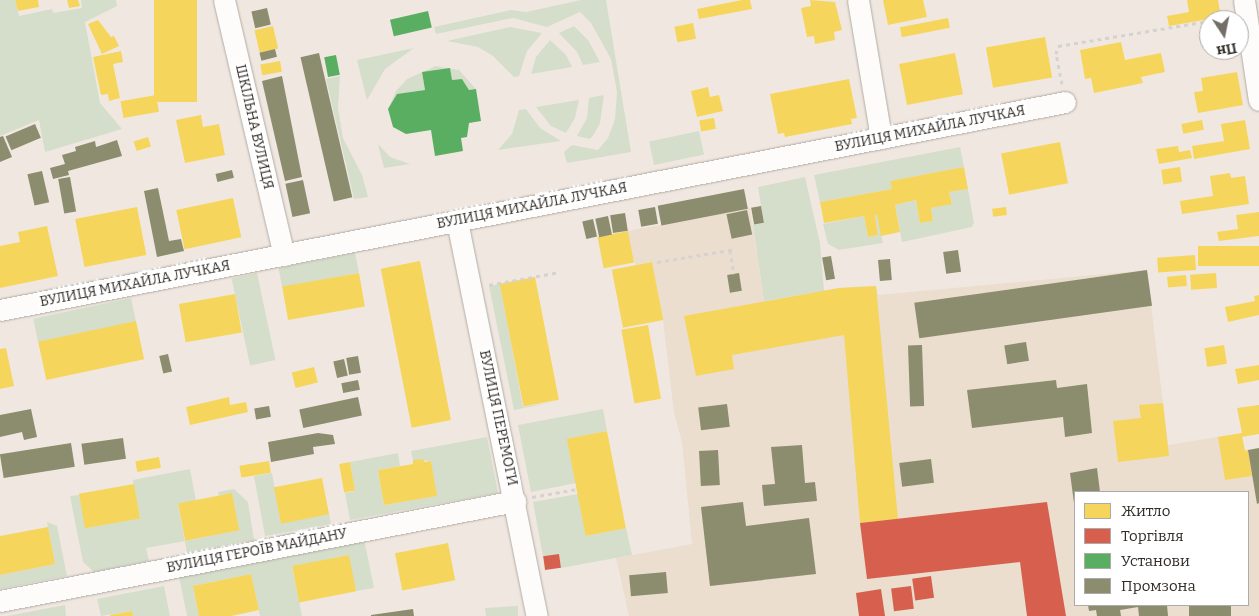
<!DOCTYPE html>
<html>
<head>
<meta charset="utf-8">
<style>
	body { margin:0 }
	#map { position:relative; width:1259px; height:616px; overflow:hidden; background:#f0e8e0; font-family:Bitter,serif }
	div>[style] { position:absolute }
	[style*='--x'] { left:calc(var(--x)*1px); top:calc(var(--y)*1px); width:calc(var(--w)*1px); rotate:calc(var(--a)*1deg) }
	.built>* { inset:0; background:#ebdecf }
	.green>* { inset:0; background:#d4decb; transform-origin:0 0 }
	.homes>* { inset:0; background:#f6d55c; transform-origin:0 0 }
	.shops>* { inset:0; background:#d6604d; transform-origin:0 0 }
	.public>* { inset:0; background:#5aae61; transform-origin:0 0 }
	.industry>* { inset:0; background:#8c8c6e; transform-origin:0 0 }
	.path>* { height:3px; margin-top:-1.5px; transform-origin:0; background:repeating-linear-gradient(90deg,#d5d3d0 0 4px,transparent 0 8px) }
	.roads { filter:drop-shadow(0 0 1px #b1aca5) drop-shadow(0 0 1px #b1aca5) }
	.minor>* { height:21px; margin:-10.5px; padding:0 10.5px; transform-origin:10.5px; border-radius:10.5px; background:#fdfcfa }
	span { translate:-50% -50%; white-space:nowrap; text-align:center; line-height:1.15; -webkit-text-stroke:5px #fff; paint-order:stroke }
	.street-label { font-size:14px; color:#312c27 }
	.legend { position:absolute; left:1074px; top:491px; width:175px; height:115px; box-sizing:border-box; background:#fff; border:1px solid #adaba9; margin:0; padding:6px 9px; list-style:none; font-size:15px; color:#312c27 }
	.legend li { display:flex; align-items:center; gap:10px; height:25px }
	.legend b { width:25px; border:1px solid #adaba9 }
	.north { position:absolute; left:1199px; top:10px; width:50px; height:50px; box-sizing:border-box; background:#fff; border:1px solid #adaba9; border-radius:50%; rotate:169deg; font-size:14px; font-weight:700; line-height:20px; text-align:center; color:#312c27 }
	.north::after { content:''; display:block; margin:auto; width:18px; height:22px; background:#746e68; clip-path:polygon(50% 0,100% 100%,50% 72%,0 100%) }
</style>
</head>
<body>
<div id="map">
	<div class="built">
		<div style="clip-path:polygon(evenodd,750px 208px,764px 301px,839px 288px,876px 286px,878px 295px,1147px 270px,1168px 445px,1242px 433px,1245px 450px,1259px 448px,1259px 616px,629px 616px,616px 558px,692px 544px,682px 442px,674px 413px,663px 320px,652px 262px,635px 265px,628px 231px,750px 208px,1075px 492px,1248px 492px,1248px 605px,1075px 605px,1075px 492px)"></div>
	</div>
	<div class="green">
		<div style="clip-path:polygon(0 0,15px 0,19px 16px,52px 9px,53px 13px,82px 8px,81px 0,116px 0,117px 6px,85px 22px,100px 103px,122px 129px,45px 152px,39px 120px,0 136px)"></div>
		<div style="clip-path:polygon(581px 0,606px 0,631px 152px,567px 163px,564px 152px,572px 145px,598px 150px,608px 138px,615px 119px,617px 92px,611px 59px,591px 23px,580px 12px,547px 27px,513px 18px,436px 34px,434px 27px,511px 10px,526px 12px)"></div>
		<div style="clip-path:polygon(574px 26px,588px 40px,600px 62px,583px 65px,577px 52px,559px 33px)"></div>
		<div style="clip-path:polygon(510px 27px,542px 33px,527px 51px,519px 76px,514px 77px,493px 56px,478px 47px,447px 41px)"></div>
		<div style="clip-path:polygon(550px 40px,566px 55px,572px 67px,531px 74px,536px 57px)"></div>
		<div style="clip-path:polygon(414px 48px,385px 69px,367px 100px,357px 60px)"></div>
		<div style="clip-path:polygon(436px 66px,459px 70px,476px 89px,469px 90px,462px 79px,452px 80px,422px 73px,425px 90px,398px 94px,388px 109px,396px 91px,407px 79px)"></div>
		<div style="clip-path:polygon(340px 76px,338px 108px,343px 138px,362px 175px,368px 197px,354px 199px,326px 79px)"></div>
		<div style="clip-path:polygon(604px 95px,600px 123px,594px 134px,590px 139px,577px 136px,587px 118px,589px 98px)"></div>
		<div style="clip-path:polygon(579px 100px,575px 118px,566px 133px,551px 126px,536px 107px)"></div>
		<div style="clip-path:polygon(526px 109px,540px 128px,561px 141px,498px 150px,512px 134px,519px 110px)"></div>
		<div style="left:699px;top:131px;width:24px;height:51px;rotate:78deg"></div>
		<div style="clip-path:polygon(378px 144px,390px 157px,410px 164px,384px 168px)"></div>
		<div style="clip-path:polygon(960px 147px,964px 167px,891px 181px,892px 189px,820px 202px,814px 175px)"></div>
		<div style="clip-path:polygon(805px 177px,820px 243px,824px 291px,764px 301px,753px 225px,764px 223px,758px 187px)"></div>
		<div style="clip-path:polygon(968px 189px,974px 223px,972px 227px,902px 242px,895px 205px,916px 200px,920px 223px,933px 221px,931px 208px,952px 203px,949px 192px)"></div>
		<div style="clip-path:polygon(875px 215px,877px 215px,883px 243px,839px 250px,828px 244px,823px 224px,864px 216px,868px 237px,878px 235px)"></div>
		<div style="left:355px;top:253px;width:20px;height:78px;rotate:79deg"></div>
		<div style="left:257px;top:273px;width:89px;height:26px;rotate:78deg"></div>
		<div style="clip-path:polygon(500px 284px,523px 407px,559px 401px,514px 410px,489px 286px)"></div>
		<div style="left:131px;top:298px;width:24px;height:100px;rotate:78deg"></div>
		<div style="clip-path:polygon(603px 409px,607px 431px,567px 439px,576px 483px,531px 492px,518px 425px)"></div>
		<div style="clip-path:polygon(487px 437px,498px 493px,350px 520px,345px 493px,355px 491px,350px 462px,398px 453px,400px 466px,378px 470px,384px 505px,436px 496px,431px 461px,413px 460px,411px 451px)"></div>
		<div style="clip-path:polygon(190px 469px,196px 501px,178px 505px,185px 541px,239px 530px,232px 494px,219px 496px,218px 492px,234px 489px,248px 502px,254px 540px,187px 553px,185px 541px,146px 548px,149px 561px,94px 572px,83px 562px,70px 496px,79px 495px,86px 528px,140px 518px,133px 480px)"></div>
		<div style="clip-path:polygon(272px 473px,281px 523px,329px 514px,331px 524px,265px 536px,254px 476px)"></div>
		<div style="clip-path:polygon(578px 494px,586px 536px,626px 528px,632px 555px,561px 568px,559px 555px,543px 557px,533px 502px)"></div>
		<div style="clip-path:polygon(47px 522px,57px 526px,67px 576px,0 589px,0 575px,55px 564px)"></div>
		<div style="clip-path:polygon(364px 539px,374px 588px,356px 591px,348px 555px,292px 567px,302px 616px,260px 616px,251px 574px,193px 586px,199px 616px,187px 616px,179px 576px)"></div>
		<div style="clip-path:polygon(164px 586px,170px 616px,133px 616px,132px 611px,101px 616px,97px 599px)"></div>
		<div style="clip-path:polygon(65px 605px,66px 616px,7px 616px)"></div>
		<div style="clip-path:polygon(518px 606px,518px 616px,486px 616px,485px 608px)"></div>
	</div>
	<div class="homes">
		<div style="clip-path:polygon(15px 0,38px 0,39px 7px,18px 11px)"></div>
		<div style="clip-path:polygon(67px 0,78px 0,80px 6px,69px 8px)"></div>
		<div style="left:154px;top:0;width:43px;height:102px"></div>
		<div style="clip-path:polygon(742px 0,750px 0,752px 9px,699px 19px,697px 9px)"></div>
		<div style="clip-path:polygon(810px 0,835px 2px,842px 30px,834px 32px,835px 40px,815px 44px,814px 36px,807px 37px,801px 8px,811px 6px)"></div>
		<div style="clip-path:polygon(883px 0,923px 0,927px 17px,888px 25px)"></div>
		<div style="clip-path:polygon(1187px 0,1218px 0,1221px 17px,1169px 26px,1167px 16px,1189px 12px)"></div>
		<div style="left:948px;top:18px;width:10px;height:49px;rotate:79deg"></div>
		<div style="clip-path:polygon(98px 20px,111px 37px,114px 36px,119px 46px,102px 54px,88px 24px)"></div>
		<div style="left:693px;top:23px;width:16px;height:19px;rotate:79deg"></div>
		<div style="left:273px;top:26px;width:23px;height:19px;rotate:77deg"></div>
		<div style="left:1045px;top:37px;width:41px;height:60px;rotate:80deg"></div>
		<div style="clip-path:polygon(1121px 42px,1125px 60px,1161px 53px,1165px 72px,1141px 77px,1143px 83px,1094px 93px,1091px 78px,1085px 79px,1080px 50px)"></div>
		<div style="clip-path:polygon(121px 51px,123px 62px,113px 64px,120px 98px,109px 101px,108px 94px,101px 95px,93px 57px)"></div>
		<div style="left:955px;top:53px;width:42px;height:57px;rotate:79deg"></div>
		<div style="left:280px;top:61px;width:11px;height:20px;rotate:80deg"></div>
		<div style="clip-path:polygon(1237px 72px,1243px 105px,1198px 113px,1194px 92px,1203px 91px,1201px 78px)"></div>
		<div style="clip-path:polygon(849px 79px,857px 118px,851px 119px,852px 124px,785px 137px,784px 133px,778px 134px,770px 94px)"></div>
		<div style="clip-path:polygon(708px 87px,710px 97px,719px 95px,723px 111px,697px 117px,691px 91px)"></div>
		<div style="left:156px;top:95px;width:17px;height:36px;rotate:80deg"></div>
		<div style="clip-path:polygon(201px 115px,203px 127px,219px 124px,225px 155px,185px 163px,176px 120px)"></div>
		<div style="left:714px;top:118px;width:11px;height:15px;rotate:80deg"></div>
		<div style="left:1202px;top:120px;width:10px;height:21px;rotate:79deg"></div>
		<div style="clip-path:polygon(1245px 120px,1250px 149px,1194px 159px,1192px 146px,1224px 141px,1221px 124px)"></div>
		<div style="left:148px;top:137px;width:10px;height:15px;rotate:73deg"></div>
		<div style="left:1060px;top:142px;width:42px;height:60px;rotate:79deg"></div>
		<div style="clip-path:polygon(1178px 146px,1179px 152px,1190px 150px,1192px 158px,1159px 164px,1156px 149px)"></div>
		<div style="clip-path:polygon(964px 167px,968px 189px,949px 192px,952px 204px,931px 208px,933px 221px,920px 223px,916px 200px,895px 205px,900px 232px,881px 236px,877px 215px,875px 215px,878px 235px,868px 237px,864px 216px,824px 223px,820px 202px,892px 189px,890px 181px)"></div>
		<div style="left:1180px;top:167px;width:15px;height:19px;rotate:82deg"></div>
		<div style="clip-path:polygon(1230px 173px,1231px 178px,1245px 176px,1249px 204px,1182px 214px,1180px 201px,1213px 196px,1210px 176px)"></div>
		<div style="left:233px;top:198px;width:40px;height:58px;rotate:78deg"></div>
		<div style="left:137px;top:207px;width:49px;height:63px;rotate:79deg"></div>
		<div style="left:1006px;top:207px;width:8px;height:14px;rotate:83deg"></div>
		<div style="clip-path:polygon(1259px 212px,1259px 236px,1219px 241px,1217px 232px,1238px 229px,1236px 215px)"></div>
		<div style="clip-path:polygon(47px 226px,58px 276px,0 288px,0 246px,20px 242px,18px 232px)"></div>
		<div style="left:628px;top:231px;width:32px;height:31px;rotate:79deg"></div>
		<div style="left:1259px;top:246px;width:20px;height:61px;rotate:90deg"></div>
		<div style="left:1195px;top:255px;width:15px;height:38px;rotate:86deg"></div>
		<div style="left:420px;top:261px;width:162px;height:40px;rotate:79deg"></div>
		<div style="left:652px;top:262px;width:59px;height:41px;rotate:79deg"></div>
		<div style="left:359px;top:273px;width:34px;height:78px;rotate:80deg"></div>
		<div style="left:1216px;top:273px;width:15px;height:26px;rotate:86deg"></div>
		<div style="left:1186px;top:275px;width:11px;height:19px;rotate:85deg"></div>
		<div style="left:535px;top:277px;width:125px;height:36px;rotate:79deg"></div>
		<div style="clip-path:polygon(876px 286px,898px 519px,860px 523px,844px 335px,732px 355px,734px 369px,696px 376px,684px 316px,839px 288px)"></div>
		<div style="left:235px;top:294px;width:39px;height:57px;rotate:80deg"></div>
		<div style="clip-path:polygon(1259px 295px,1259px 315px,1228px 322px,1225px 307px,1255px 301px,1254px 296px)"></div>
		<div style="left:136px;top:321px;width:39px;height:100px;rotate:78deg"></div>
		<div style="left:648px;top:325px;width:75px;height:27px;rotate:80deg"></div>
		<div style="left:1224px;top:345px;width:19px;height:20px;rotate:81deg"></div>
		<div style="clip-path:polygon(6px 348px,14px 386px,0 389px,0 349px)"></div>
		<div style="clip-path:polygon(1259px 365px,1259px 380px,1238px 384px,1235px 369px)"></div>
		<div style="left:314px;top:367px;width:16px;height:23px;rotate:76deg"></div>
		<div style="clip-path:polygon(229px 397px,230px 405px,246px 402px,248px 412px,190px 425px,186px 407px)"></div>
		<div style="clip-path:polygon(1163px 403px,1169px 456px,1118px 462px,1113px 421px,1141px 418px,1139px 405px)"></div>
		<div style="clip-path:polygon(1259px 405px,1259px 434px,1242px 437px,1245px 451px,1248px 450px,1252px 476px,1225px 480px,1218px 437px,1242px 433px,1237px 408px)"></div>
		<div style="left:607px;top:431px;width:99px;height:41px;rotate:79deg"></div>
		<div style="left:159px;top:457px;width:11px;height:24px;rotate:80deg"></div>
		<div style="clip-path:polygon(424px 459px,424px 462px,431px 461px,437px 496px,384px 505px,378px 470px,413px 464px,413px 460px)"></div>
		<div style="left:269px;top:461px;width:12px;height:30px;rotate:81deg"></div>
		<div style="left:350px;top:462px;width:29px;height:11px;rotate:80deg"></div>
		<div style="left:322px;top:478px;width:37px;height:49px;rotate:79deg"></div>
		<div style="left:134px;top:484px;width:35px;height:56px;rotate:80deg"></div>
		<div style="left:232px;top:493px;width:38px;height:55px;rotate:79deg"></div>
		<div style="clip-path:polygon(48px 527px,55px 564px,0 575px,0 536px)"></div>
		<div style="left:448px;top:543px;width:38px;height:54px;rotate:79deg"></div>
		<div style="left:349px;top:555px;width:37px;height:58px;rotate:79deg"></div>
		<div style="clip-path:polygon(251px 574px,259px 610px,231px 616px,199px 616px,193px 586px)"></div>
		<div style="clip-path:polygon(132px 611px,133px 616px,110px 616px,110px 615px)"></div>
	</div>
	<div class="shops">
		<div style="clip-path:polygon(1047px 502px,1066px 616px,1027px 616px,1020px 562px,867px 579px,860px 523px)"></div>
		<div style="left:559px;top:554px;width:14px;height:16px;rotate:82deg"></div>
		<div style="left:931px;top:576px;width:22px;height:19px;rotate:82deg"></div>
		<div style="left:911px;top:586px;width:23px;height:20px;rotate:83deg"></div>
		<div style="clip-path:polygon(881px 589px,885px 616px,859px 616px,856px 593px)"></div>
	</div>
	<div class="public">
		<div style="left:428px;top:11px;width:17px;height:39px;rotate:77deg"></div>
		<div style="left:336px;top:55px;width:20px;height:12px;rotate:79deg"></div>
		<div style="clip-path:polygon(450px 68px,452px 80px,462px 79px,469px 90px,476px 89px,481px 121px,469px 123px,467px 137px,461px 138px,463px 151px,435px 156px,431px 130px,406px 134px,393px 127px,388px 109px,397px 94px,425px 90px,422px 72px)"></div>
	</div>
	<div class="industry">
		<div style="left:267px;top:8px;width:17px;height:16px;rotate:77deg"></div>
		<div style="left:275px;top:49px;width:8px;height:16px;rotate:76deg"></div>
		<div style="left:319px;top:53px;width:148px;height:19px;rotate:77deg"></div>
		<div style="clip-path:polygon(282px 76px,302px 177px,285px 181px,262px 81px)"></div>
		<div style="left:35px;top:124px;width:15px;height:32px;rotate:67deg"></div>
		<div style="clip-path:polygon(3px 136px,12px 157px,0 162px,0 137px)"></div>
		<div style="clip-path:polygon(117px 140px,122px 156px,68px 171px,69px 175px,53px 179px,50px 168px,65px 164px,62px 155px,76px 151px,75px 147px,95px 141px,96px 147px)"></div>
		<div style="left:232px;top:170px;width:8px;height:17px;rotate:76deg"></div>
		<div style="left:42px;top:171px;width:32px;height:15px;rotate:77deg"></div>
		<div style="left:70px;top:177px;width:35px;height:12px;rotate:80deg"></div>
		<div style="left:303px;top:180px;width:34px;height:18px;rotate:78deg"></div>
		<div style="clip-path:polygon(158px 188px,169px 241px,181px 239px,184px 251px,157px 257px,144px 191px)"></div>
		<div style="left:744px;top:189px;width:20px;height:88px;rotate:79deg"></div>
		<div style="left:761px;top:206px;width:17px;height:10px;rotate:80deg"></div>
		<div style="left:655px;top:207px;width:17px;height:17px;rotate:80deg"></div>
		<div style="left:747px;top:210px;width:25px;height:21px;rotate:78deg"></div>
		<div style="left:625px;top:213px;width:18px;height:15px;rotate:81deg"></div>
		<div style="left:608px;top:216px;width:19px;height:13px;rotate:78deg"></div>
		<div style="left:593px;top:219px;width:18px;height:11px;rotate:77deg"></div>
		<div style="left:958px;top:250px;width:22px;height:15px;rotate:82deg"></div>
		<div style="left:831px;top:256px;width:23px;height:9px;rotate:80deg"></div>
		<div style="left:890px;top:259px;width:21px;height:12px;rotate:85deg"></div>
		<div style="left:1147px;top:270px;width:36px;height:235px;rotate:82deg"></div>
		<div style="left:739px;top:273px;width:18px;height:12px;rotate:81deg"></div>
		<div style="left:1026px;top:342px;width:19px;height:22px;rotate:81deg"></div>
		<div style="left:922px;top:345px;width:61px;height:14px;rotate:88deg"></div>
		<div style="left:168px;top:354px;width:18px;height:9px;rotate:77deg"></div>
		<div style="left:358px;top:356px;width:17px;height:12px;rotate:80deg"></div>
		<div style="left:344px;top:359px;width:17px;height:11px;rotate:77deg"></div>
		<div style="left:358px;top:380px;width:10px;height:17px;rotate:79deg"></div>
		<div style="clip-path:polygon(1056px 380px,1057px 388px,1087px 384px,1092px 433px,1065px 437px,1063px 417px,972px 428px,967px 390px)"></div>
		<div style="left:358px;top:397px;width:19px;height:60px;rotate:78deg"></div>
		<div style="left:727px;top:404px;width:23px;height:29px;rotate:83deg"></div>
		<div style="left:269px;top:406px;width:11px;height:15px;rotate:80deg"></div>
		<div style="clip-path:polygon(31px 409px,37px 437px,24px 440px,22px 432px,0 437px,0 415px)"></div>
		<div style="clip-path:polygon(318px 433px,333px 435px,335px 444px,313px 447px,314px 454px,271px 462px,268px 442px)"></div>
		<div style="left:123px;top:438px;width:21px;height:42px;rotate:82deg"></div>
		<div style="left:71px;top:443px;width:24px;height:72px;rotate:81deg"></div>
		<div style="clip-path:polygon(802px 445px,805px 483px,815px 482px,817px 501px,764px 506px,762px 485px,775px 484px,771px 447px)"></div>
		<div style="clip-path:polygon(1259px 448px,1259px 503px,1257px 504px,1248px 450px)"></div>
		<div style="left:718px;top:450px;width:35px;height:19px;rotate:87deg"></div>
		<div style="left:931px;top:459px;width:24px;height:32px;rotate:83deg"></div>
		<div style="clip-path:polygon(1097px 468px,1100px 492px,1075px 492px,1074px 503px,1070px 473px)"></div>
		<div style="clip-path:polygon(743px 502px,746px 526px,809px 518px,816px 574px,710px 586px,701px 507px)"></div>
		<div style="left:666px;top:572px;width:21px;height:37px;rotate:85deg"></div>
		<div style="clip-path:polygon(1088px 605px,1167px 605px,1168px 616px,1139px 616px,1138px 607px,1120px 610px,1121px 616px,1097px 616px,1096px 610px,1089px 611px)"></div>
		<div style="left:1189px;top:605px;width:42px;height:11px"></div>
		<div style="clip-path:polygon(413px 609px,414px 616px,371px 616px,371px 615px)"></div>
	</div>
	<div class="path">
		<div style="--x:1213;--y:20;--w:15;--a:-8"></div>
		<div style="--x:1062;--y:84;--w:31;--a:-101"></div>
		<div style="--x:1056;--y:54;--w:8;--a:-76"></div>
		<div style="--x:1058;--y:46;--w:153;--a:-9.4"></div>
		<div style="--x:730;--y:250;--w:24;--a:81"></div>
		<div style="--x:657;--y:262;--w:80;--a:-9.3"></div>
		<div style="--x:489;--y:285;--w:72;--a:-10.4"></div>
		<div style="--x:532;--y:497;--w:46;--a:-10.1"></div>
	</div>
	<div class="roads">
		<div class="minor">
			<div style="--x:224;--y:0;--w:262;--a:76.8"></div>
			<div style="--x:858;--y:0;--w:140;--a:80.5"></div>
			<div style="--x:1244;--y:0;--w:101;--a:81.5"></div>
			<div style="--x:457;--y:221;--w:403;--a:78.6"></div>
			<div style="--x:0;--y:310;--w:1085;--a:-11.05"></div>
			<div style="--x:0;--y:601;--w:525;--a:-10.99"></div>
		</div>
	</div>
	<div class="street-label">
		<span style="left:254px;top:127px;rotate:77deg">ШКІЛЬНА ВУЛИЦЯ</span>
		<span style="left:930px;top:129px;rotate:-11deg">ВУЛИЦЯ МИХАЙЛА ЛУЧКАЯ</span>
		<span style="left:532px;top:206px;rotate:-11deg">ВУЛИЦЯ МИХАЙЛА ЛУЧКАЯ</span>
		<span style="left:135px;top:284px;rotate:-11deg">ВУЛИЦЯ МИХАЙЛА ЛУЧКАЯ</span>
		<span style="left:498px;top:418px;rotate:78deg">ВУЛИЦЯ ПЕРЕМОГИ</span>
		<span style="left:257px;top:551px;rotate:-11deg">ВУЛИЦЯ ГЕРОЇВ МАЙДАНУ</span>
	</div>
	<ul class="legend">
	<li><b style="height:14px;background:#f6d55c"></b>Житло</li>
	<li><b style="height:14px;background:#d6604d"></b>Торгівля</li>
	<li><b style="height:14px;background:#5aae61"></b>Установи</li>
	<li><b style="height:14px;background:#8c8c6e"></b>Промзона</li>
	</ul>
	<div class="north">Пн</div>
</div>
</body>
</html>
